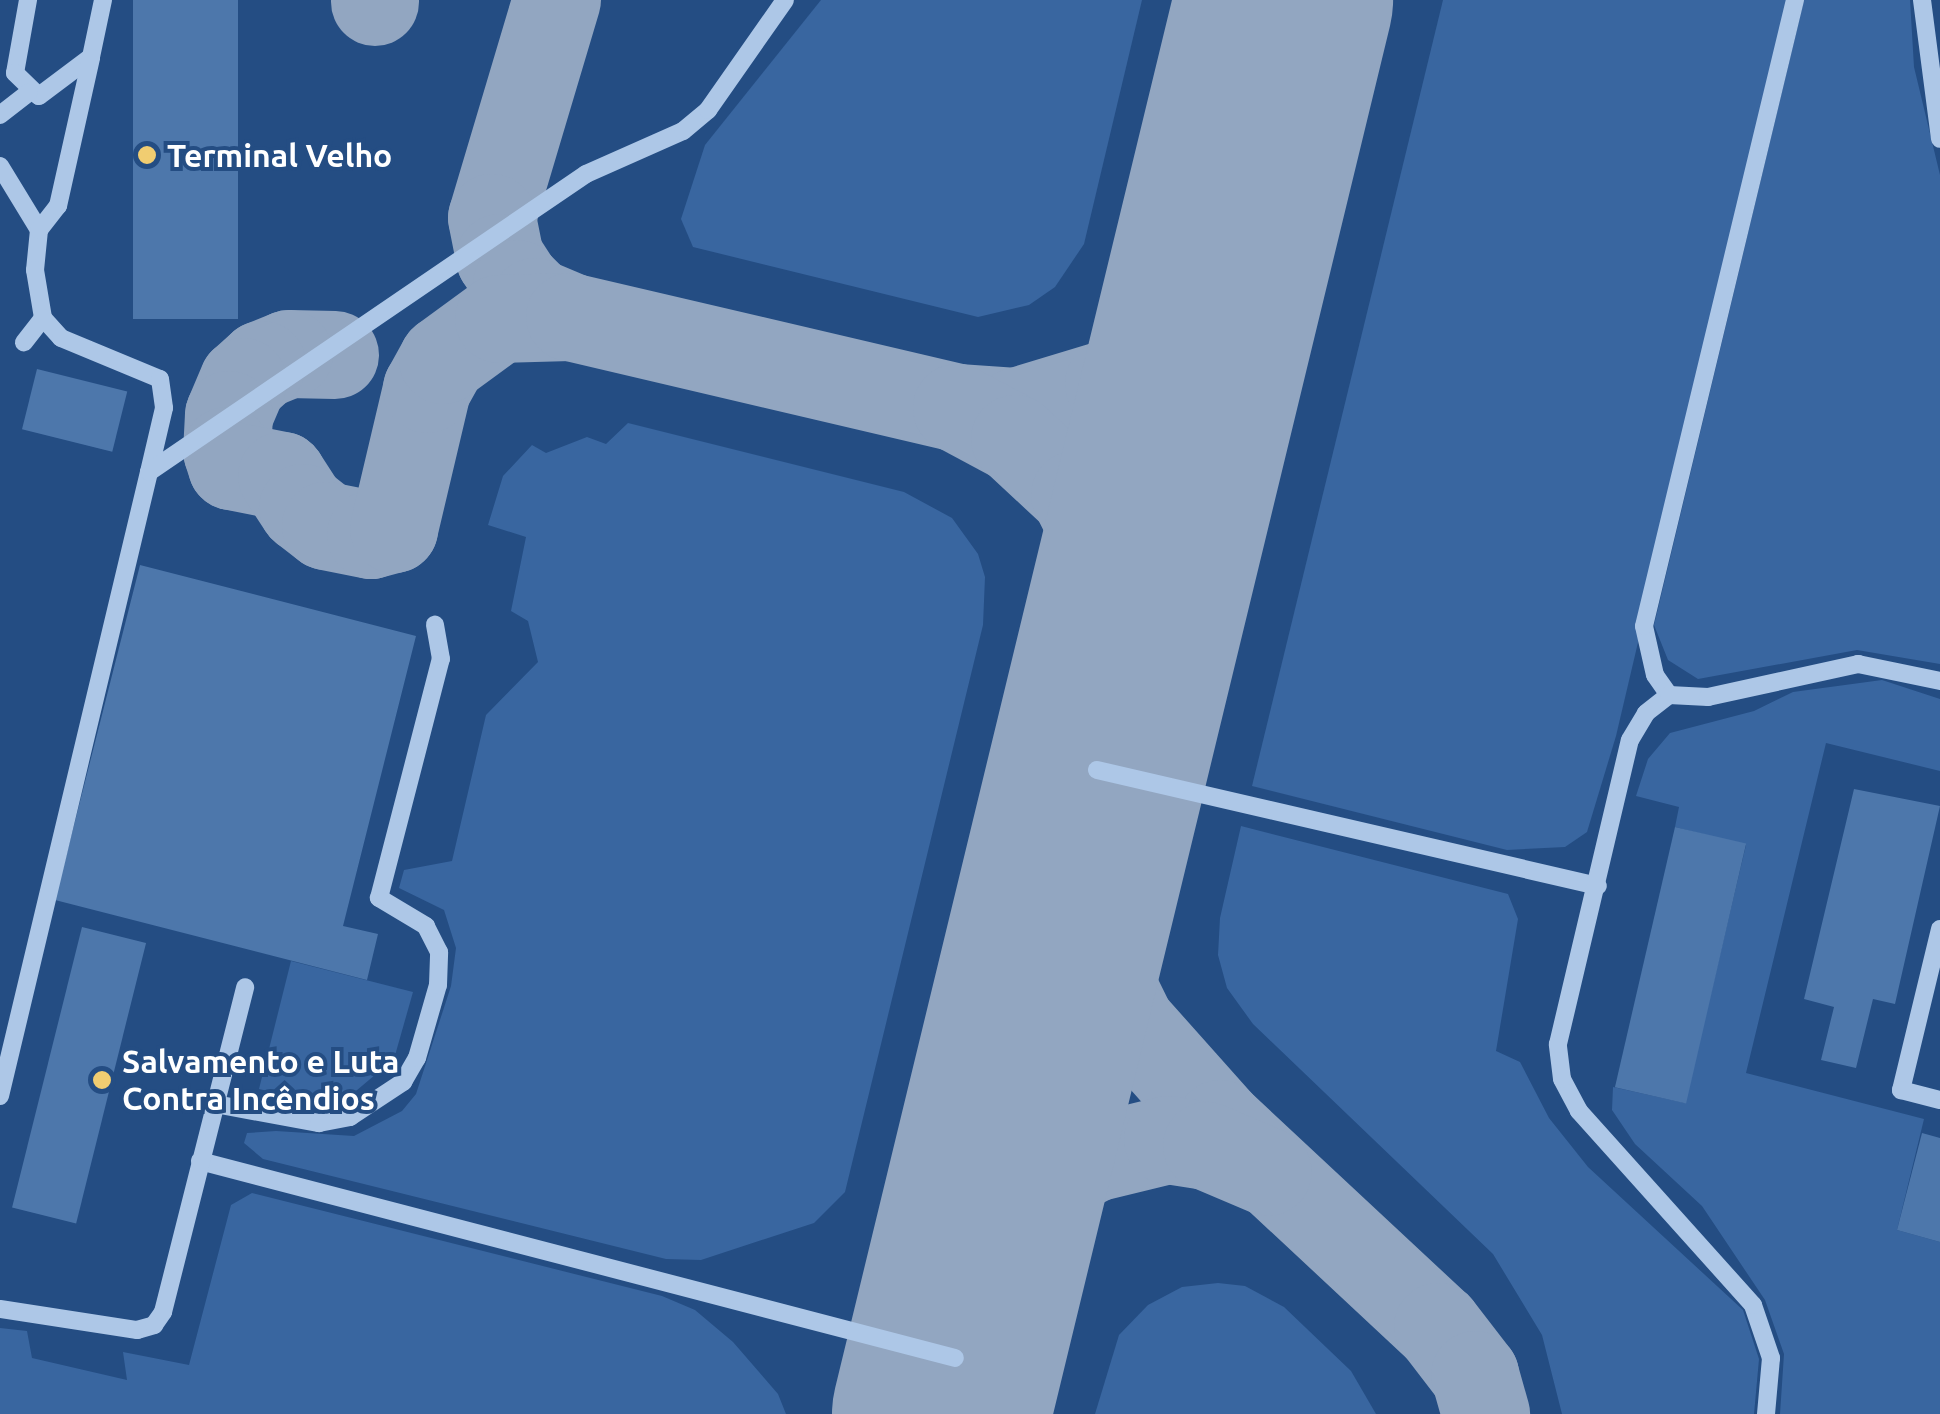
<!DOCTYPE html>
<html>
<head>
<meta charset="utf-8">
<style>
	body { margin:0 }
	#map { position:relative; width:1940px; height:1414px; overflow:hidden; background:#244d83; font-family:Ubuntu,sans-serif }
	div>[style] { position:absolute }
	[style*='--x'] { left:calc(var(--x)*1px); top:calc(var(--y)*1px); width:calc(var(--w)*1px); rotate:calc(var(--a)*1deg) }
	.green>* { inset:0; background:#3966a0 }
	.taxiway>* { height:88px; margin:-44px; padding:0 44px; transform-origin:44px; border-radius:44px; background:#92a6c1 }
	.runway>* { height:218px; margin:-109px; padding:0 109px; transform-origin:109px; border-radius:109px; background:#92a6c1 }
	.building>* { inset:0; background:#4d77ab; transform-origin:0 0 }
	.minor>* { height:18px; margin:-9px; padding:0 9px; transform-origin:9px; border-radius:9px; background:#adc7e7 }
	.dots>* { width:28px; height:28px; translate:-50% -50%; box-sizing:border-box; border:5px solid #244d83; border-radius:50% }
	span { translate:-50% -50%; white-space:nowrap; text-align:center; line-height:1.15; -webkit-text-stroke:8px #244d83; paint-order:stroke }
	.poi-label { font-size:32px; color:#fff; font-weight:700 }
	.left { translate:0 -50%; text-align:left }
</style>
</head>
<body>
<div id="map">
	<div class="green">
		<div style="clip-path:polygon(821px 0,1142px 0,1084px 244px,1055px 287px,1029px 305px,978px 317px,693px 247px,681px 219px,705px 145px)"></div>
		<div style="clip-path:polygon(1443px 0,1789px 0,1616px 736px,1587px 832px,1565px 847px,1507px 850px,1252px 786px)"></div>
		<div style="clip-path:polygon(1804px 0,1910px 0,1914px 67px,1940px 175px,1940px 664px,1857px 650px,1698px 679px,1668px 660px,1654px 625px)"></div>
		<div style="clip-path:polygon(628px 423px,904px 492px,952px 518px,978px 554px,985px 577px,983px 625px,845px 1192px,814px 1223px,701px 1260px,666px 1259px,263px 1159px,244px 1143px,247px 1133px,276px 1131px,354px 1136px,402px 1111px,416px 1094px,451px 986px,456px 948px,444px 910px,399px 888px,404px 870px,452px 861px,486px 715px,538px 662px,528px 621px,511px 611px,526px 537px,488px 525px,503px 476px,532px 445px,546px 453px,587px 437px,606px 444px)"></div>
		<div style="clip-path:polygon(1882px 680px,1940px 699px,1940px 771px,1826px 743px,1746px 1073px,1924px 1119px,1897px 1230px,1940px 1242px,1940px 1414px,1780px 1414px,1784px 1354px,1765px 1300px,1702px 1206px,1635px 1144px,1612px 1110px,1613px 1087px,1685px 1103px,1746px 845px,1675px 827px,1679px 807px,1636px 796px,1648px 759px,1670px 733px,1754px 711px,1793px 692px)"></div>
		<div style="clip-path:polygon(1241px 826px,1508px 894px,1518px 919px,1496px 1051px,1520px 1062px,1549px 1118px,1588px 1167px,1743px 1310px,1759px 1359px,1754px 1414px,1562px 1414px,1542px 1335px,1493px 1254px,1253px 1024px,1227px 988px,1218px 955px,1220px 918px)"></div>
		<div style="clip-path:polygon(291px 961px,413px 992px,394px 1059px,344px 1101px,318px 1103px,259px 1089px)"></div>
		<div style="clip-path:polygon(252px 1193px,662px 1296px,695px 1310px,733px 1342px,778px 1394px,786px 1414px,0 1414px,0 1328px,27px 1331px,32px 1358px,127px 1380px,123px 1352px,189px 1365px,231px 1205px)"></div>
		<div style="clip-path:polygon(1218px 1283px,1245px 1286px,1284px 1307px,1351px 1371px,1376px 1414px,1095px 1414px,1119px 1335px,1148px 1305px,1182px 1287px)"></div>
	</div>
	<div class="taxiway">
		<div style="--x:557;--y:0;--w:227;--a:106.6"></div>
		<div style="--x:492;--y:218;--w:41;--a:78.7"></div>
		<div style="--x:500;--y:258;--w:31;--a:57"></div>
		<div style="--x:517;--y:284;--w:25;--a:45"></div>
		<div style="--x:535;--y:302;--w:38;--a:23"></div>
		<div style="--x:375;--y:2;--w:2;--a:-90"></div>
		<div style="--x:335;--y:355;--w:46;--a:-178.8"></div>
		<div style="--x:289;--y:354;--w:29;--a:158"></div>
		<div style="--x:262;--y:365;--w:25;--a:138"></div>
		<div style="--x:243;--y:382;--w:36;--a:113"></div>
		<div style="--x:229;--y:415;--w:36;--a:93"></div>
		<div style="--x:227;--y:451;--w:16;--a:72"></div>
		<div style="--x:232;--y:466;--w:51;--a:11.3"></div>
		<div style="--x:282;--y:476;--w:38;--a:57"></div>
		<div style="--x:303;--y:508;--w:29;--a:38"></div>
		<div style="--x:326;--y:526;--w:46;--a:11.3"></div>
		<div style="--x:371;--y:535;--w:24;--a:-15"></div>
		<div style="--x:394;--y:529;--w:144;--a:-76.7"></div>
		<div style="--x:427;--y:389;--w:33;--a:-61"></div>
		<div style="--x:443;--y:360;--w:69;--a:-36.2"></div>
		<div style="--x:499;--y:319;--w:71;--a:-1.6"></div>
		<div style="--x:570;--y:317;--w:398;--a:13.2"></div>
		<div style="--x:957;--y:408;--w:59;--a:3.9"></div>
		<div style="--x:1016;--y:412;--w:97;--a:-16.8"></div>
		<div style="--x:1109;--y:384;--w:66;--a:-37.6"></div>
		<div style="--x:1161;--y:344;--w:65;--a:-51.2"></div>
		<div style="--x:1202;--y:293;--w:96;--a:-69.9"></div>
		<div style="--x:957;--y:408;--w:66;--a:28.1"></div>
		<div style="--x:1015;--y:439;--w:82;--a:43"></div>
		<div style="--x:1075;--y:495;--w:78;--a:63.4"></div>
		<div style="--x:1110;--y:565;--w:106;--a:83.5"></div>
		<div style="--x:1091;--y:795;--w:128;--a:88.7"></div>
		<div style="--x:1094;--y:923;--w:56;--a:75.5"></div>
		<div style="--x:1108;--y:977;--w:52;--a:63.9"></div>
		<div style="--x:1131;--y:1024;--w:134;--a:48.3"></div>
		<div style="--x:1220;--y:1124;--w:298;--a:43"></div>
		<div style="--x:1438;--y:1327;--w:61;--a:52.4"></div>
		<div style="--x:1475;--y:1375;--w:41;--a:74.2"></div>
		<div style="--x:963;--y:1325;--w:107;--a:-65.8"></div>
		<div style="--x:1007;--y:1227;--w:73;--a:-44.4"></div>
		<div style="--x:1059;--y:1176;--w:39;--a:-27"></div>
		<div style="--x:1094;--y:1158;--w:76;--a:-13.7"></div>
		<div style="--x:1168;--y:1140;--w:39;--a:9"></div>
		<div style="--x:1207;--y:1146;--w:66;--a:23.1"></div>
	</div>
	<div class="runway">
		<div style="--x:941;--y:1414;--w:1455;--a:-76.36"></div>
	</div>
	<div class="building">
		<div style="left:133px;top:0;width:105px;height:319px"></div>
		<div style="left:37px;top:369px;width:93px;height:62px;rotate:14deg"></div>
		<div style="clip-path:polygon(140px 565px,416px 636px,343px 926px,378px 934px,367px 980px,55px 900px)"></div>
		<div style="clip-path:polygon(1854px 789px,1940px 806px,1895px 1004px,1873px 999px,1856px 1068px,1821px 1060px,1834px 1007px,1804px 999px)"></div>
		<div style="left:1675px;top:827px;width:73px;height:267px;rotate:13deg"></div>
		<div style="left:82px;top:927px;width:66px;height:289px;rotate:14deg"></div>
		<div style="clip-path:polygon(1922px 1133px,1940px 1138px,1940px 1242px,1897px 1230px)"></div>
	</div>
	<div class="minor">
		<div style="--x:28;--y:0;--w:74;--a:100.1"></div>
		<div style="--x:15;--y:73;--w:33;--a:44"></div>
		<div style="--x:39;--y:96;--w:65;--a:-36.9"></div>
		<div style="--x:91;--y:57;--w:58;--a:-78.1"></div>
		<div style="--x:1922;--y:0;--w:140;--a:82.6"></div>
		<div style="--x:0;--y:115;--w:36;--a:-38"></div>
		<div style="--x:0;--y:166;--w:75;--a:58.6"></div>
		<div style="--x:39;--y:230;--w:40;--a:95.7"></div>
		<div style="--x:35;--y:270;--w:49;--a:80.5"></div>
		<div style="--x:43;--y:318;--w:31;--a:128"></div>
		<div style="--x:39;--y:230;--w:31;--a:-52"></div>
		<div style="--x:58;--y:206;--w:152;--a:-77.4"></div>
		<div style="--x:43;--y:318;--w:27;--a:48"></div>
		<div style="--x:61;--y:338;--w:107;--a:22.5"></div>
		<div style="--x:160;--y:379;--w:29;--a:82"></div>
		<div style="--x:164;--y:408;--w:66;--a:103.2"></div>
		<div style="--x:1669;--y:695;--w:24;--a:-125"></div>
		<div style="--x:1655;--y:675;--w:50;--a:-102.7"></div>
		<div style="--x:1644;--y:626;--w:644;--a:-76.44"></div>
		<div style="--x:1097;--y:770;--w:514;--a:13.04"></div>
		<div style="--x:1940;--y:929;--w:166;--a:103.6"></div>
		<div style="--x:1901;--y:1090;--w:40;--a:14.4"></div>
		<div style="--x:0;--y:1096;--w:642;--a:-76.57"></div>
		<div style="--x:149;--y:472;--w:529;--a:-34.29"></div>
		<div style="--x:586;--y:174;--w:106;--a:-23.9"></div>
		<div style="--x:683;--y:131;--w:33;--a:-40"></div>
		<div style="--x:708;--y:110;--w:134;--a:-55"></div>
		<div style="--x:215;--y:1104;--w:106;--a:10.4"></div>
		<div style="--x:319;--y:1123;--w:32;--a:-11"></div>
		<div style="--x:350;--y:1117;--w:64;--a:-33.4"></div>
		<div style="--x:403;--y:1082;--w:28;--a:-60"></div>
		<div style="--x:417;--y:1058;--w:76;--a:-74"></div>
		<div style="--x:438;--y:985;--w:33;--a:-88"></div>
		<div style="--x:439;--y:952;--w:29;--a:-117"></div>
		<div style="--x:426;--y:926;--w:55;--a:-149.2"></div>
		<div style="--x:379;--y:898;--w:247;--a:-75.5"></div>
		<div style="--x:441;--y:659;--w:35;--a:-100"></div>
		<div style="--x:200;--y:1161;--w:780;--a:14.62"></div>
		<div style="--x:0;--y:1309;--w:139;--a:8.7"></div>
		<div style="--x:137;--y:1330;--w:18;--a:-16"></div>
		<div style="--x:154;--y:1325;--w:16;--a:-55"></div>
		<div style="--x:163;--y:1312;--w:335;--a:-75.8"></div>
		<div style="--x:1766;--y:1414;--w:56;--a:-84.9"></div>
		<div style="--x:1771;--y:1358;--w:56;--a:-108.8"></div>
		<div style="--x:1753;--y:1305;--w:261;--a:-131.9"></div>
		<div style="--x:1579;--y:1111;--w:36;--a:-118"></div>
		<div style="--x:1562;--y:1079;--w:35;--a:-97"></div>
		<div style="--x:1558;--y:1044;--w:312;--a:-76.7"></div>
		<div style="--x:1630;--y:740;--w:31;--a:-59"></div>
		<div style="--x:1646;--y:713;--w:29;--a:-38"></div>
		<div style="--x:1669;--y:695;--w:39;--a:3"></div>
		<div style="--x:1708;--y:697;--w:154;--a:-12.4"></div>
		<div style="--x:1858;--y:664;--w:84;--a:11.7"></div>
	</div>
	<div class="dots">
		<div style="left:147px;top:155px;background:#f1cd71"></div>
		<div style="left:102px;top:1080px;background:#f1cd71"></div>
	</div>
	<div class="poi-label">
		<span class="left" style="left:167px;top:155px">Terminal Velho</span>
		<span class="left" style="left:122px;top:1080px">Salvamento e Luta<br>Contra Incêndios</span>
	</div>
</div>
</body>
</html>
